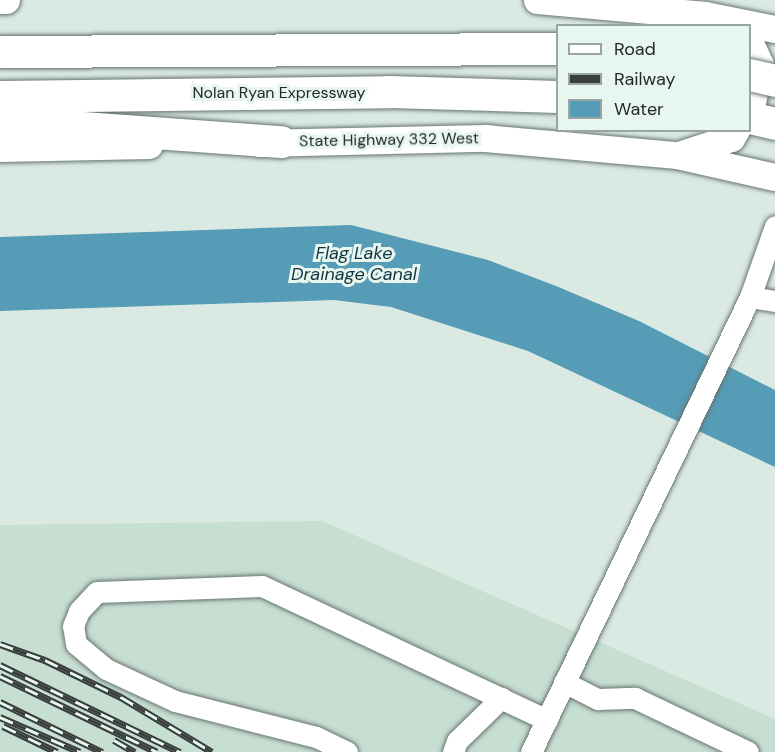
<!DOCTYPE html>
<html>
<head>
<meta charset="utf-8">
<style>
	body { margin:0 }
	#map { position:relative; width:775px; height:752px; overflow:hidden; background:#daeae2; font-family:"DM Sans",sans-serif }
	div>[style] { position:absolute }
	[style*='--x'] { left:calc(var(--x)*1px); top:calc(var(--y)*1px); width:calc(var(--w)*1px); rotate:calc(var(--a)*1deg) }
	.built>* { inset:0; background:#c7ded3 }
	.water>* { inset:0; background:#569cb6 }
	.roads { filter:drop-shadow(0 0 2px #67756f) drop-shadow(0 0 2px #67756f) }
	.minor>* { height:21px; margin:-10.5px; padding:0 10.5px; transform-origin:10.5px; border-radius:10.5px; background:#fff }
	.major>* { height:27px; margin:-13.5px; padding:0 13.5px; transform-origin:13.5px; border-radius:13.5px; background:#fff }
	.highway>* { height:32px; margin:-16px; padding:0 16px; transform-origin:16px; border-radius:16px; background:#fff }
	.rail>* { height:7px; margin-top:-3.5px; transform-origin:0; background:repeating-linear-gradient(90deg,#e7f7f0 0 14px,#373e3c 0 28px); box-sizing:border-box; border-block:2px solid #373e3c }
	.bridges { filter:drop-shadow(0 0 2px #67756f) drop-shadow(0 0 2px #67756f) }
	.highway-bridge>* { height:32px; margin:-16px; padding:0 16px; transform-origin:16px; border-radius:16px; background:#fff }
	span { translate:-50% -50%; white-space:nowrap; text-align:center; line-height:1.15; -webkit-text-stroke:6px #e7f7f0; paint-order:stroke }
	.street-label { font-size:16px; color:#232927 }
	.water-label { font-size:18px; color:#12343f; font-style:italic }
	.legend { position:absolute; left:556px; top:24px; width:195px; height:108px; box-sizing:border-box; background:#e7f7f0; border:2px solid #99a5a0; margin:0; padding:8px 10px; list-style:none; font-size:18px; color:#232927 }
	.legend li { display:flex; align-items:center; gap:12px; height:30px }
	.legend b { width:30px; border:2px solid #99a5a0 }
</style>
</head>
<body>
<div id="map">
	<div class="built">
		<div style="clip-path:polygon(322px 521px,775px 719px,775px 752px,0 752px,0 525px)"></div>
	</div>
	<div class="water">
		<div style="clip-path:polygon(351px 225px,488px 260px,556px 286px,639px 321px,775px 390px,775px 467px,528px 351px,391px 307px,334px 300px,0 311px,0 237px)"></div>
	</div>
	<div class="roads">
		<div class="minor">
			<div style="--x:750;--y:297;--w:25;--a:9"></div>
			<div style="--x:564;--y:682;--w:38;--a:27"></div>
			<div style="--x:598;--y:699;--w:37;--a:-2"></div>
			<div style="--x:635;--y:698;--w:125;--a:25.5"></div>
			<div style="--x:347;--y:752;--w:34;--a:-154"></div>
			<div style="--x:316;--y:737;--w:146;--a:-165.7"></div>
			<div style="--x:175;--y:701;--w:76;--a:-155.1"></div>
			<div style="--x:106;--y:669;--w:39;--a:-140"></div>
			<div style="--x:76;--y:644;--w:18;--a:-99"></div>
			<div style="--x:73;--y:626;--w:16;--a:-68"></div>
			<div style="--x:79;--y:611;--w:26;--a:-47"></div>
			<div style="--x:97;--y:592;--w:165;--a:-2.1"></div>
			<div style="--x:262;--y:586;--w:315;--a:25.2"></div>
			<div style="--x:453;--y:752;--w:12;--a:-70"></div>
			<div style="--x:457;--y:741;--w:62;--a:-44.3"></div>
			<div style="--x:531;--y:752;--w:505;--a:-64.3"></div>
			<div style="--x:750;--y:297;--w:75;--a:-70.6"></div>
		</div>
		<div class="major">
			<div style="--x:0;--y:0;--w:6;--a:0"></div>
			<div style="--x:537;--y:0;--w:169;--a:5.1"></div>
			<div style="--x:705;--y:15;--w:71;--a:11.3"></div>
			<div style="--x:750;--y:43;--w:23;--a:65"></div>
			<div style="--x:760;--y:64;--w:49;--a:101.8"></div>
			<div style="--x:259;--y:143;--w:226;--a:-1.3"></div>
			<div style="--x:485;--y:138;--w:193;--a:5.1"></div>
			<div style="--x:677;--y:155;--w:100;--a:12.7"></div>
			<div style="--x:0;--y:148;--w:149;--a:-1.2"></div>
			<div style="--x:678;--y:155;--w:56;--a:-17.8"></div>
			<div style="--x:731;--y:138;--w:9;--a:-58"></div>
		</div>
		<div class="highway">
			<div style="--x:0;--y:52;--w:558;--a:-0.31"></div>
			<div style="--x:0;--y:97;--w:389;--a:-0.7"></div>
			<div style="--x:389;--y:92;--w:169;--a:1.7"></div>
			<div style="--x:750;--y:118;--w:26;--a:13"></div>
			<div style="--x:0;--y:122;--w:282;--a:4.1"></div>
		</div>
	</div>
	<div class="rail">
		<div style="--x:0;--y:644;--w:48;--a:19.6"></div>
		<div style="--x:45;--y:660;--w:85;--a:26"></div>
		<div style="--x:121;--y:697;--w:106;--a:31.1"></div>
		<div style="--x:0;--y:665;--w:200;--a:25.8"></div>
		<div style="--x:0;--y:676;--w:174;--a:25.8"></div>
		<div style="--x:0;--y:702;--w:114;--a:26.1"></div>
		<div style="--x:0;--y:717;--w:87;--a:23.6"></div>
		<div style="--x:3;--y:726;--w:60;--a:25.7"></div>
		<div style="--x:114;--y:740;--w:24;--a:30"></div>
	</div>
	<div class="bridges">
		<div class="highway-bridge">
			<div style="--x:750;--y:75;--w:26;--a:13"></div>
		</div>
	</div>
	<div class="street-label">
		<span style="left:279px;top:93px">Nolan Ryan Expressway</span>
		<span style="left:389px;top:140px;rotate:-1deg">State Highway 332 West</span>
	</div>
	<div class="water-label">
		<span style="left:354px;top:264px">Flag Lake<br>Drainage Canal</span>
	</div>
	<ul class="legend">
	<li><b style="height:8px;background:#fff"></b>Road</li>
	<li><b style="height:8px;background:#373e3c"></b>Railway</li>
	<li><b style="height:16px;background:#569cb6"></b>Water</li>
	</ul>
</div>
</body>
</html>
